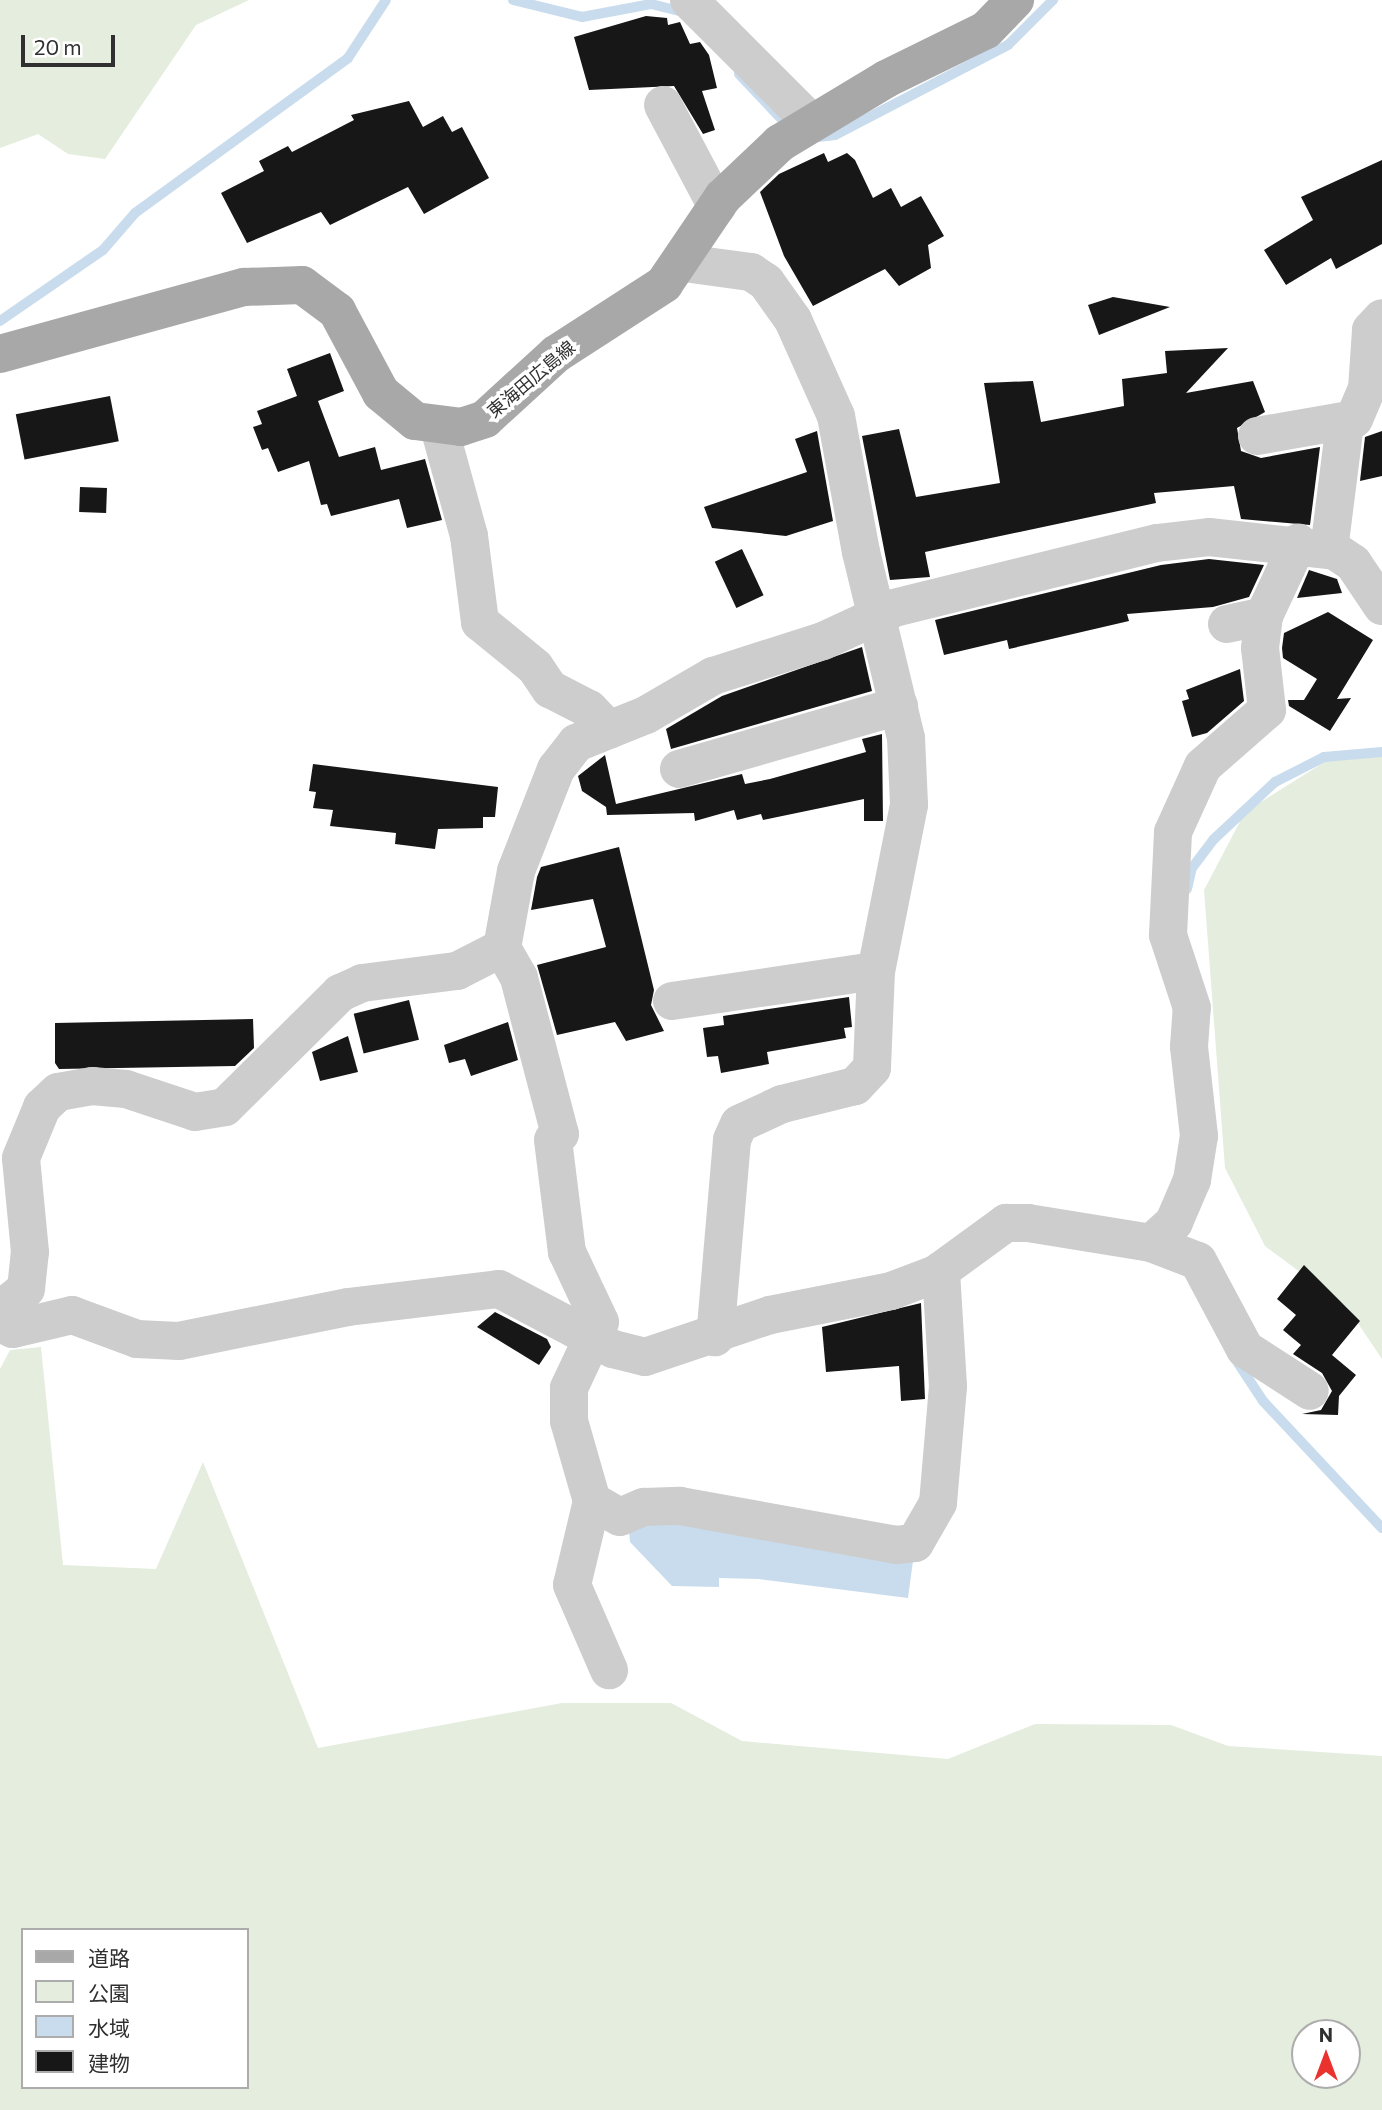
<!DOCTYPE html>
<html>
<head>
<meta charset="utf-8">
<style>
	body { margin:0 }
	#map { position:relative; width:1382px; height:2110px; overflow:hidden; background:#fff; font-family:Commissioner,"Noto Sans JP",sans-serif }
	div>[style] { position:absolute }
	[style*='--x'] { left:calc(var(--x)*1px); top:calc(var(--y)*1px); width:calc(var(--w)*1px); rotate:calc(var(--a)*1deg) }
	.green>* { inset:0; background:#e4edde }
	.water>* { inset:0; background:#c9dced }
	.stream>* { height:10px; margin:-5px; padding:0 5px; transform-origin:5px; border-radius:5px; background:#c9dced }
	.building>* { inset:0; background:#171717; transform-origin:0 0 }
	.minor>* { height:38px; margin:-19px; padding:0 19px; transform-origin:19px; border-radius:19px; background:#cdcdcd }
	.major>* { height:38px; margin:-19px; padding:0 19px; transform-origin:19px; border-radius:19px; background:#a8a8a8 }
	span { translate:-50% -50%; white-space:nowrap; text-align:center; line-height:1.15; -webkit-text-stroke:7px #fff; paint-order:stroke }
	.street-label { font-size:18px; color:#303030 }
	.legend { position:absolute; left:21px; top:1928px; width:228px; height:161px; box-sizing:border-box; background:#fff; border:2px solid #acacac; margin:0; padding:9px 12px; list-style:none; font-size:21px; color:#303030 }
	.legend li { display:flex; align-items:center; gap:14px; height:35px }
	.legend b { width:35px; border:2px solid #acacac }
	.north { position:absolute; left:1291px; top:2019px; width:70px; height:70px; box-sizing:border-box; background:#fff; border:2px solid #acacac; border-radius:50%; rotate:0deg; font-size:19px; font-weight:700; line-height:28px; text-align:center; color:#303030 }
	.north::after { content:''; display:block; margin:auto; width:24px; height:32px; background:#ea332e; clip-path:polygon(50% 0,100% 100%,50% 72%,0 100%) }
	.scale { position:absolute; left:21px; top:35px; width:94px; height:32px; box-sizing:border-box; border:4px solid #303030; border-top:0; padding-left:9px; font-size:21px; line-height:24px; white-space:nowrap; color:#303030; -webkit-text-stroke:5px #fff; paint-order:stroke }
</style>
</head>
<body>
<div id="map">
	<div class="green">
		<div style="clip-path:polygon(0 0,249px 0,196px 25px,105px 159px,68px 154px,38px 134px,0 148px)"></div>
		<div style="clip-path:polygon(1382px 748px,1382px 1359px,1347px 1307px,1265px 1246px,1225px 1168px,1204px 890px,1245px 812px,1339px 753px)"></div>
		<div style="clip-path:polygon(evenodd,41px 1347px,63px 1565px,156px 1569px,203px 1462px,318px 1748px,562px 1703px,671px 1703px,742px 1741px,948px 1759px,1035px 1724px,1171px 1725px,1228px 1746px,1382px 1756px,1382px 2110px,0 2110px,0 1369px,10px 1350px,41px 1347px,23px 1930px,247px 1930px,247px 2087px,23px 2087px,23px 1930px,41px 1347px,1347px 2033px,1347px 2075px,1305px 2075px,1305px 2033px,1347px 2033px)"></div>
	</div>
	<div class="water">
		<div style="clip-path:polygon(661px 1519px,913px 1561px,908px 1598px,759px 1579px,719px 1578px,719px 1587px,672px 1586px,630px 1542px,629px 1531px)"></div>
	</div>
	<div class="stream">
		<div style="--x:513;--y:0;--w:71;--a:13.8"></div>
		<div style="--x:582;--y:17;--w:70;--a:-10.7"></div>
		<div style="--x:651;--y:4;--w:32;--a:14"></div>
		<div style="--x:739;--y:74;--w:71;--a:46.7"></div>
		<div style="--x:818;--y:137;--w:17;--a:-7"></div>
		<div style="--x:835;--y:135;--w:195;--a:-27.5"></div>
		<div style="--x:1008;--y:45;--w:64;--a:-45"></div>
		<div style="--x:0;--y:321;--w:125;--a:-34.6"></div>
		<div style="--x:103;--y:250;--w:49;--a:-49.1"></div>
		<div style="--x:135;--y:213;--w:263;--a:-36"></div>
		<div style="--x:348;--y:58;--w:69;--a:-56.8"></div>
		<div style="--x:1187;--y:889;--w:22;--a:-77"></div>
		<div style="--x:1192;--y:868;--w:36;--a:-53"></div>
		<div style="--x:1214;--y:839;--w:83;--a:-43.1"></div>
		<div style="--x:1275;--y:782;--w:55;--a:-27"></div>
		<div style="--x:1324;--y:757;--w:58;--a:-4.9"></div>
		<div style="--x:1238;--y:1363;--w:45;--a:56.7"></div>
		<div style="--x:1263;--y:1401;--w:174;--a:46.9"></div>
	</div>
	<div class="building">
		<div style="clip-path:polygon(646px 16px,667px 18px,668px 25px,680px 22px,690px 44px,700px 42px,709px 55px,717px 88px,702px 91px,715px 130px,703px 134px,674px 86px,589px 90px,574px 37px)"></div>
		<div style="clip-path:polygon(409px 101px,423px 127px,443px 116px,452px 132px,462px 127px,489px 178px,424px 214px,408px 187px,330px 225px,321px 212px,247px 243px,221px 193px,264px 171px,259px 161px,288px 146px,292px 152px,354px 120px,351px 115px)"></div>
		<div style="clip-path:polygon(824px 153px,828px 162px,847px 153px,855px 160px,873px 198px,891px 188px,901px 207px,921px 196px,944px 236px,928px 245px,931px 268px,899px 286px,885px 269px,813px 306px,784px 256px,760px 192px,779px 174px)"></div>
		<div style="clip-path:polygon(1382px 160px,1382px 244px,1336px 269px,1331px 258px,1286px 285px,1264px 250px,1313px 220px,1301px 197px)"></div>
		<div style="clip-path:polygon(1113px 297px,1170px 307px,1099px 335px,1088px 305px)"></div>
		<div style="clip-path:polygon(1228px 348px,1186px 393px,1253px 381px,1265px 412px,1237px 428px,1241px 451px,1261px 458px,1320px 447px,1310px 525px,1241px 519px,1234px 486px,1154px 493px,1156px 503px,925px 552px,930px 577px,890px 580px,862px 436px,899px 429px,916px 497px,1000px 483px,984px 383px,1033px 381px,1041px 422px,1124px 406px,1122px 379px,1167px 373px,1165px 351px)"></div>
		<div style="clip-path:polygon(330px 353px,344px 391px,318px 401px,339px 457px,375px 447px,381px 470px,425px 459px,442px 520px,407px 528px,399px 499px,331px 516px,327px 504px,321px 505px,309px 461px,278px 472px,268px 448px,262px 450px,253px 427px,262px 424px,257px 411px,297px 396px,287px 369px)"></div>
		<div style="left:110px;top:396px;width:46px;height:96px;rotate:79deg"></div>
		<div style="clip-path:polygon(817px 431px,833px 521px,786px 536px,712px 528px,704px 507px,807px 472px,795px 439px)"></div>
		<div style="clip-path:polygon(1382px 431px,1382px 476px,1360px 481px,1365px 437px)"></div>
		<div style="left:80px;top:487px;width:27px;height:25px;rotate:2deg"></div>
		<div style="left:742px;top:549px;width:51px;height:30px;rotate:65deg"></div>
		<div style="clip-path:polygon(1209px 559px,1264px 565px,1249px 597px,1213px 607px,1127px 614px,1129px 621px,1009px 649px,1007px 640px,944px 655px,935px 620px,1161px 565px)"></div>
		<div style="clip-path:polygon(1309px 570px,1337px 579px,1342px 593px,1297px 598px)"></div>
		<div style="clip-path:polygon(1328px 612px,1373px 640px,1337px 699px,1351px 698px,1330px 731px,1289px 706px,1288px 700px,1304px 700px,1317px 679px,1283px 658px,1282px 648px,1284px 633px)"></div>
		<div style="clip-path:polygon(862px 647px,872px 691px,671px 749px,666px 729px,722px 696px)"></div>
		<div style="clip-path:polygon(1240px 669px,1244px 701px,1207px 733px,1192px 737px,1182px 701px,1189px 699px,1186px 690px)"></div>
		<div style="clip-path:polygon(882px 734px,883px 821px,864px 821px,864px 799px,763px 820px,761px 814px,737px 820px,734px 810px,695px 821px,694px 813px,607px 815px,606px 807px,582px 791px,578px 776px,605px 755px,616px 804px,742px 774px,745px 784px,770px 779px,866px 752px,862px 739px)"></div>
		<div style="clip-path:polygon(313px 764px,498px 787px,495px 817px,483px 817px,483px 828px,438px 829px,435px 849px,395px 844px,396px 833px,330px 826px,333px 810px,313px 808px,316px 792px,309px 791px)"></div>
		<div style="clip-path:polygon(619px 847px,654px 990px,651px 1005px,664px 1031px,626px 1041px,615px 1022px,557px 1035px,537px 965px,606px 947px,593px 899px,531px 910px,537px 877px,541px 867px)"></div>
		<div style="clip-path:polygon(849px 997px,852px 1027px,844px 1028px,846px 1038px,767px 1052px,769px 1064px,721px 1073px,718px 1056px,707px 1057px,703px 1028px,724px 1025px,723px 1016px)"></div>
		<div style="left:409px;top:1000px;width:41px;height:57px;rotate:76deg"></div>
		<div style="clip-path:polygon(253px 1019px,254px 1048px,235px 1066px,59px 1069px,55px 1063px,55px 1023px)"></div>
		<div style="clip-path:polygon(508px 1022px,518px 1060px,471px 1076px,465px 1059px,449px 1063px,444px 1045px)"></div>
		<div style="clip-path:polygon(348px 1036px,358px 1072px,320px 1081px,312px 1052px)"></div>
		<div style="clip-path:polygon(1304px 1265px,1360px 1321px,1332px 1355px,1356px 1375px,1339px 1396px,1338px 1415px,1302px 1414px,1321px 1410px,1332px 1391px,1322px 1373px,1293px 1354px,1301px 1345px,1283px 1330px,1296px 1315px,1277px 1299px)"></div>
		<div style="clip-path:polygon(921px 1303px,925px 1399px,901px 1401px,899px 1366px,826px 1372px,822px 1327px)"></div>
		<div style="clip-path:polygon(495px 1312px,547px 1339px,551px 1347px,539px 1365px,477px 1327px)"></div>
	</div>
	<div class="minor">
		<div style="--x:689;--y:0;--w:173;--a:45"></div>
		<div style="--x:663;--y:105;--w:115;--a:62.1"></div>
		<div style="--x:684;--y:263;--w:68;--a:7.7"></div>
		<div style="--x:751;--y:272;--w:18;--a:34"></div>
		<div style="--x:766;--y:282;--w:47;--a:54.6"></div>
		<div style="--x:793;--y:320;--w:105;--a:65.9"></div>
		<div style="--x:836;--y:416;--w:138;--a:79.6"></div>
		<div style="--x:861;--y:552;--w:191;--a:76.4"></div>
		<div style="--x:906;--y:738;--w:67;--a:87.4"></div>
		<div style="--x:909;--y:805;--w:169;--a:101.2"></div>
		<div style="--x:876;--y:971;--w:97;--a:92.4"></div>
		<div style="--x:872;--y:1068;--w:25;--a:133"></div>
		<div style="--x:855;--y:1086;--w:75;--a:166.1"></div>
		<div style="--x:782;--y:1104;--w:47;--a:155.1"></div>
		<div style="--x:739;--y:1124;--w:17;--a:114"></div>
		<div style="--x:732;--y:1140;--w:198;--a:94.9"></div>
		<div style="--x:439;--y:427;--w:113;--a:74.6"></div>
		<div style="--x:469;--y:536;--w:87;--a:82.7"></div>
		<div style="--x:480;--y:622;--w:71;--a:39.3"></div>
		<div style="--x:535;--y:667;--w:27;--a:56"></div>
		<div style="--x:550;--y:689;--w:44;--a:27.1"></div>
		<div style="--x:589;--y:709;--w:29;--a:46"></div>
		<div style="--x:1257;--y:436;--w:98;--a:-9.9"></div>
		<div style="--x:1354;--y:419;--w:33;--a:-67"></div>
		<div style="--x:1367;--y:389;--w:59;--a:-86.1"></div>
		<div style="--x:1371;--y:330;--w:16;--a:-47"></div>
		<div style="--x:1329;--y:550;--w:127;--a:-82.8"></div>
		<div style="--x:1227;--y:624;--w:38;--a:-12"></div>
		<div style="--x:679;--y:769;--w:229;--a:-16"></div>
		<div style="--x:502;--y:948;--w:34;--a:60"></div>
		<div style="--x:519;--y:978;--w:161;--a:75.3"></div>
		<div style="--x:560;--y:1134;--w:9;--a:139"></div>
		<div style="--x:553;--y:1140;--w:113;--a:82.9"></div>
		<div style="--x:567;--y:1252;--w:77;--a:64.8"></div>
		<div style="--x:600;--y:1322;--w:73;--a:115.2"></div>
		<div style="--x:569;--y:1388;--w:33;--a:90"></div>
		<div style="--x:569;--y:1421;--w:83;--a:74"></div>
		<div style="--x:592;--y:1501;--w:86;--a:103.4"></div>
		<div style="--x:572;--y:1585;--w:93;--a:66.5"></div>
		<div style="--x:672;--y:1001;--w:206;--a:-8.4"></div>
		<div style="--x:1151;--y:1243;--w:31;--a:-42"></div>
		<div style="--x:1174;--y:1222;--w:46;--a:-66.8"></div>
		<div style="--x:1192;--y:1180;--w:45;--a:-81"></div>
		<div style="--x:1199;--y:1136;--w:90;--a:-96.4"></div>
		<div style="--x:1189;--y:1047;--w:39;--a:-86"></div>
		<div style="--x:1192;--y:1008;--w:77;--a:-108.2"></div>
		<div style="--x:1168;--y:935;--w:103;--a:-87.2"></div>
		<div style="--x:1173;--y:832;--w:72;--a:-65.6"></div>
		<div style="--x:1203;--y:766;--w:85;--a:-41.2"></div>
		<div style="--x:1267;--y:710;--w:62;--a:-96.4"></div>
		<div style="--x:1260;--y:648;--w:32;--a:-83"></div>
		<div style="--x:1264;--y:616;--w:81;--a:-65"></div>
		<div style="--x:0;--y:1310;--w:33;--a:-39"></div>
		<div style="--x:26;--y:1289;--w:37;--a:-84"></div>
		<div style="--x:30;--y:1252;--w:94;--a:-95.5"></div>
		<div style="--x:21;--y:1158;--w:55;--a:-67.6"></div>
		<div style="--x:42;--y:1107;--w:22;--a:-43"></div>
		<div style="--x:58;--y:1092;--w:35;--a:-10"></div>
		<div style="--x:92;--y:1086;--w:34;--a:5"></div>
		<div style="--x:126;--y:1089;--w:73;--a:18.4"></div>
		<div style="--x:195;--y:1112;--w:30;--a:-9"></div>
		<div style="--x:225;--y:1107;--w:162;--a:-44.7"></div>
		<div style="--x:340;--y:993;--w:24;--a:-24"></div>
		<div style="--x:362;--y:983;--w:96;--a:-7.2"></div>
		<div style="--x:457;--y:971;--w:51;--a:-27.1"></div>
		<div style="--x:502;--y:948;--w:78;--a:-79.7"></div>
		<div style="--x:516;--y:871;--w:110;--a:-68.6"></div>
		<div style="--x:556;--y:769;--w:33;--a:-52"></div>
		<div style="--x:576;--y:743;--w:75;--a:-21.8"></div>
		<div style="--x:646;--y:715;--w:78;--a:-30.2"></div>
		<div style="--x:713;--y:676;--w:115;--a:-17.7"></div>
		<div style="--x:823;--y:641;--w:78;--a:-24.9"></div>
		<div style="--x:894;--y:608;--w:271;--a:-13.9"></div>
		<div style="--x:1157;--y:543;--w:52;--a:-6.6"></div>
		<div style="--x:1209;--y:537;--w:127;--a:6.3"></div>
		<div style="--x:1335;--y:551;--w:22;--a:34"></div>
		<div style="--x:1353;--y:563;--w:52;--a:56"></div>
		<div style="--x:0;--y:1323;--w:14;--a:25"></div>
		<div style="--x:13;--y:1329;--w:61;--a:-13.3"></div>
		<div style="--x:72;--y:1315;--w:69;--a:20.3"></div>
		<div style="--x:137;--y:1339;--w:42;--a:2.7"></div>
		<div style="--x:179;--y:1341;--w:172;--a:-11.4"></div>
		<div style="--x:348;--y:1307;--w:152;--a:-6.8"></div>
		<div style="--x:499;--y:1289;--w:129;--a:27.8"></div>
		<div style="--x:613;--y:1349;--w:33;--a:14"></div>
		<div style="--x:645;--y:1357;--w:132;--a:-18.6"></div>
		<div style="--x:770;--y:1315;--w:123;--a:-11.2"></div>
		<div style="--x:891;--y:1291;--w:48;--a:-20.7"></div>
		<div style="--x:936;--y:1274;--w:87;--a:-36.1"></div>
		<div style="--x:1006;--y:1223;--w:22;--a:0"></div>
		<div style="--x:1028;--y:1223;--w:125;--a:9.2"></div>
		<div style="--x:1151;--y:1243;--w:50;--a:21"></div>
		<div style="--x:1198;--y:1261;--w:100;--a:61.9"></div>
		<div style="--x:1245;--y:1349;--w:77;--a:32.9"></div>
		<div style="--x:592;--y:1501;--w:32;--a:30"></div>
		<div style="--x:620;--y:1517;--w:26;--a:-23"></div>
		<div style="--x:644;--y:1507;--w:36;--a:-2"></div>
		<div style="--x:680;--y:1506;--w:219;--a:10.2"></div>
		<div style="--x:896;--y:1545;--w:19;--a:-6"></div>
		<div style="--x:915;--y:1543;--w:46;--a:-60.1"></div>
		<div style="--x:938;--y:1503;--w:117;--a:-85.1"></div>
		<div style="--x:948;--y:1386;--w:116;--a:-93.5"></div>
	</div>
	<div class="major">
		<div style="--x:0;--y:354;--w:253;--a:-15.4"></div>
		<div style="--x:244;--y:287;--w:58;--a:-2"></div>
		<div style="--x:302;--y:285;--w:44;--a:36.6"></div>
		<div style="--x:337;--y:311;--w:93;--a:61.8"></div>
		<div style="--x:381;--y:393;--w:44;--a:39.5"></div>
		<div style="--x:415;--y:421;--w:46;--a:7.4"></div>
		<div style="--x:461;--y:427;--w:25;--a:-18"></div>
		<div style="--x:485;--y:419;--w:96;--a:-42.5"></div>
		<div style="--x:556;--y:354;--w:129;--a:-32.9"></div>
		<div style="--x:664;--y:284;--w:105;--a:-55.9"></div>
		<div style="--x:723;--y:197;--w:79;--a:-43.5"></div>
		<div style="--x:780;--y:143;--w:124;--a:-31.1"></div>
		<div style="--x:886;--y:79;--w:111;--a:-26.1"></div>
		<div style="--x:986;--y:30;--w:42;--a:-46"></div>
	</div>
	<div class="street-label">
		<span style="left:531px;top:379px;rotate:-40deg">東海田広島線</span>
	</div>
	<ul class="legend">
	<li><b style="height:9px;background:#a8a8a8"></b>道路</li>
	<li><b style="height:19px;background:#e4edde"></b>公園</li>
	<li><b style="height:19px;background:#c9dced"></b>水域</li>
	<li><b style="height:19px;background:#171717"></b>建物</li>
	</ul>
	<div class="north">N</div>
	<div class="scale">20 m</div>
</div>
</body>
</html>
